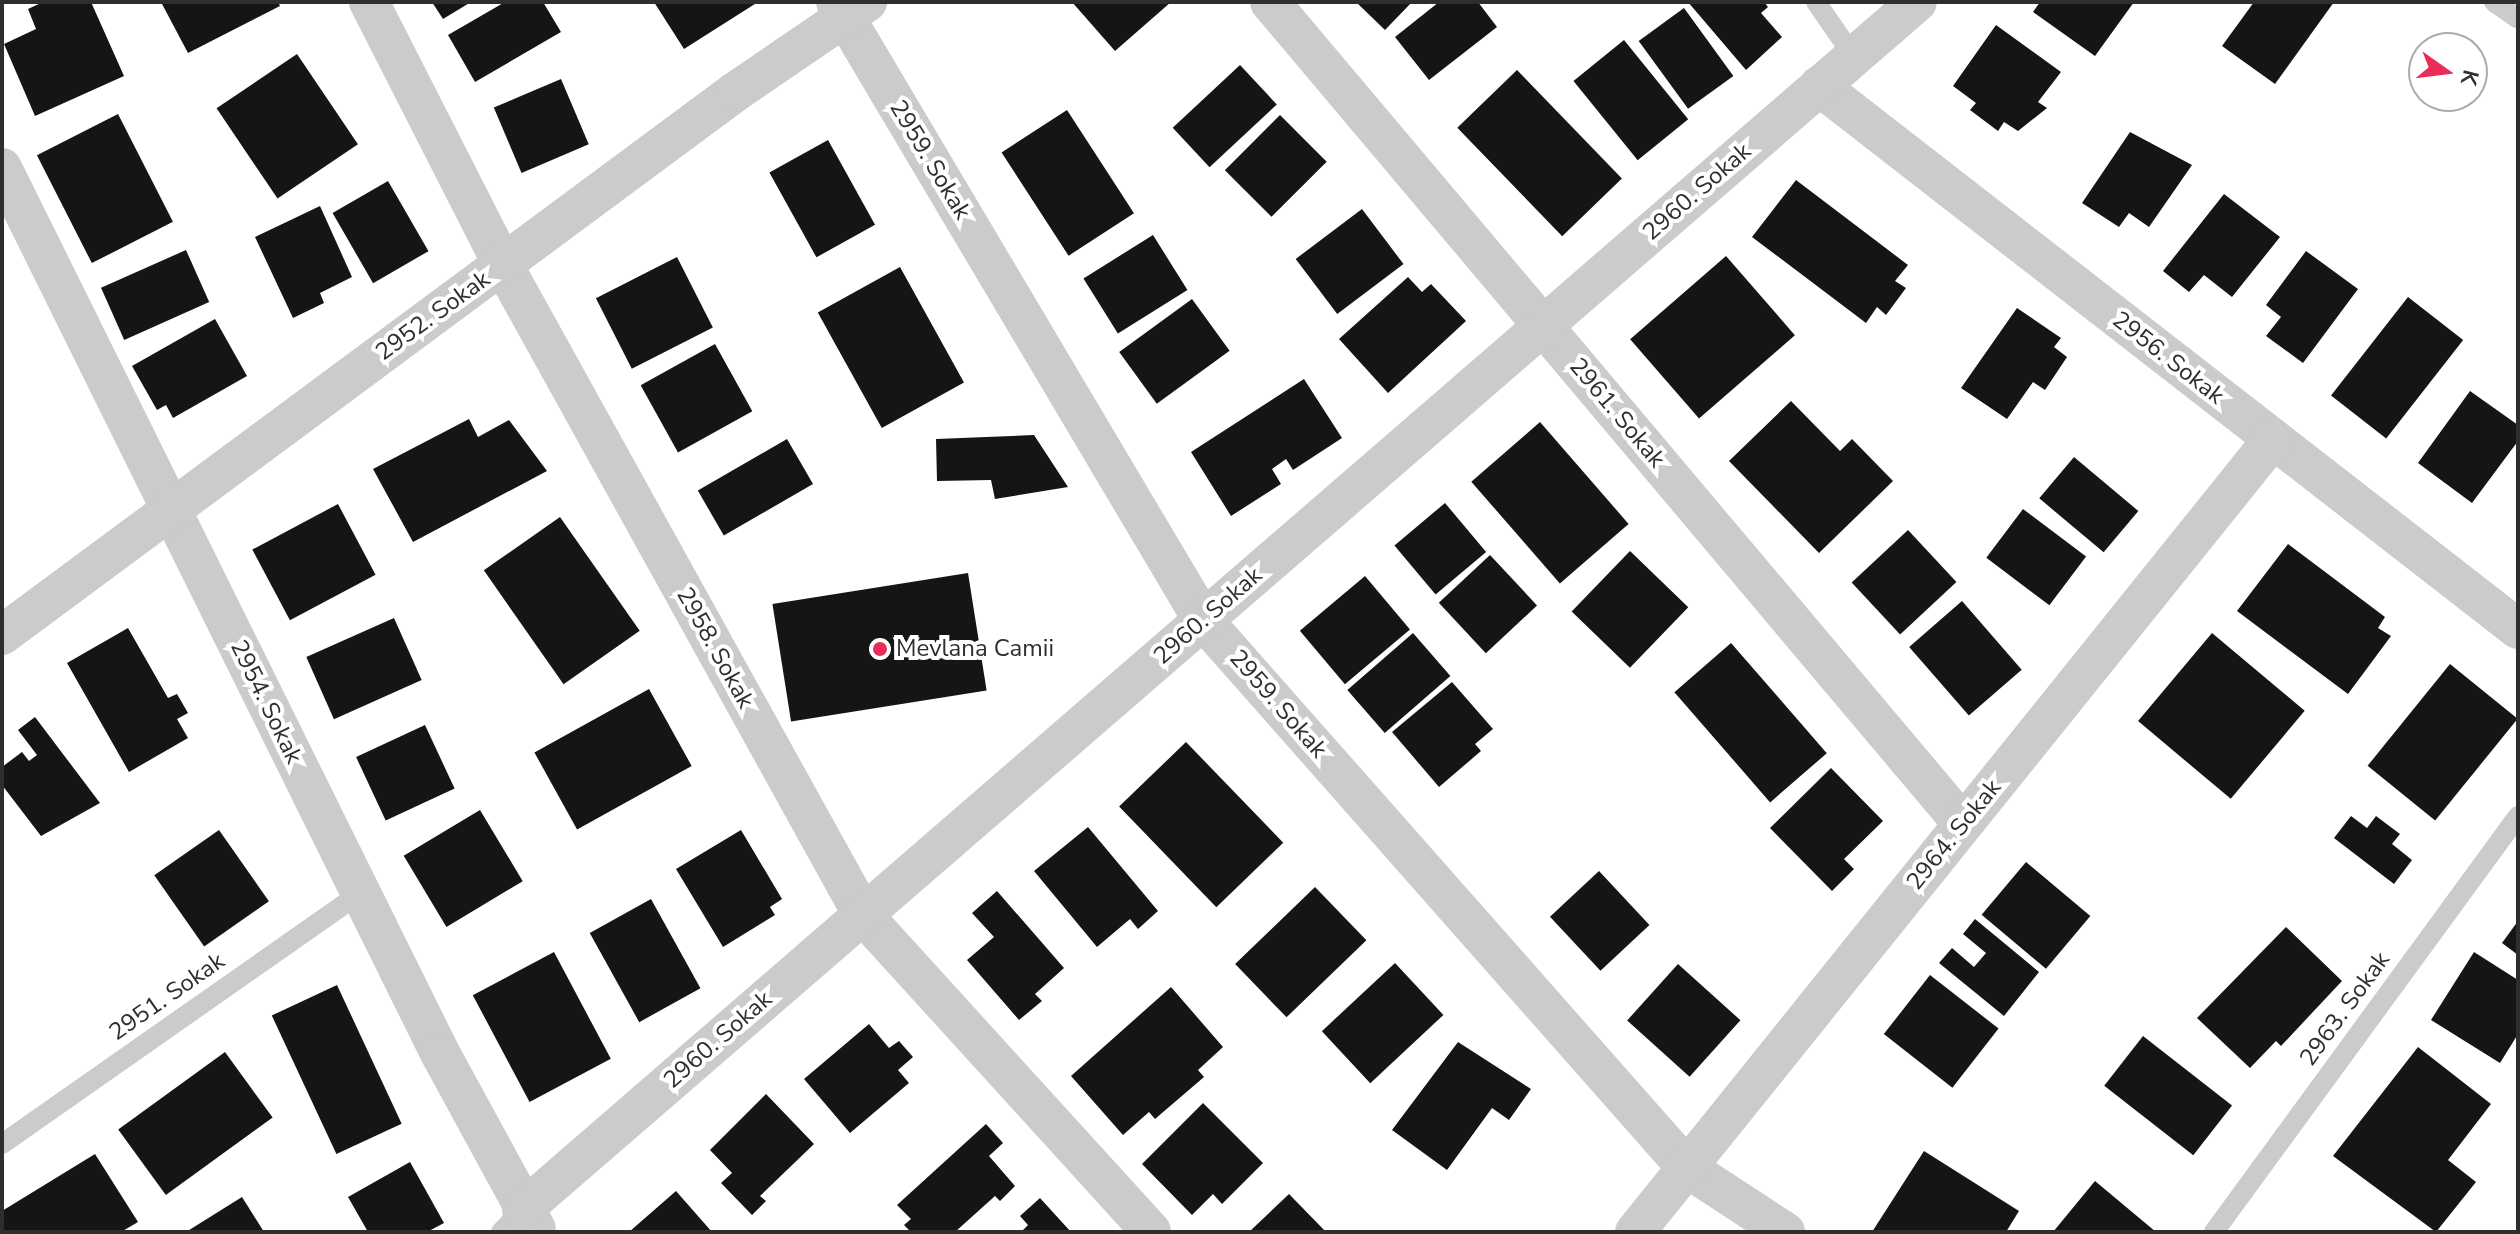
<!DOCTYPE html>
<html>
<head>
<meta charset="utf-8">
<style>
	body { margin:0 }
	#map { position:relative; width:2520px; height:1234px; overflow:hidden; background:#fff; font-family:"Nunito Sans",sans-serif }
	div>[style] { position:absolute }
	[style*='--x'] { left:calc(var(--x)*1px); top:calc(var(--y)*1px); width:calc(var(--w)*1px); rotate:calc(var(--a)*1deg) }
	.building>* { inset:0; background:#151515; transform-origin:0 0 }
	.service>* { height:20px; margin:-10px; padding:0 10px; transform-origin:10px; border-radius:10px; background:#cbcbcb }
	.minor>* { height:40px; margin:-20px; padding:0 20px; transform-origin:20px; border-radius:20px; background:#cbcbcb }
	.dots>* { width:22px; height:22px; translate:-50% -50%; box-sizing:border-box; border:4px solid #fff; border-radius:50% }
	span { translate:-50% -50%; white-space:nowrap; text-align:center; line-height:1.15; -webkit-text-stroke:8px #fff; paint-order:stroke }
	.street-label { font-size:24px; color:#2e2e2e }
	.poi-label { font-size:24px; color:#2e2e2e }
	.left { translate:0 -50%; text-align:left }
	.frame { position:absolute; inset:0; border:4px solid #2e2e2e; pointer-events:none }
	.north { position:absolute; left:2408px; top:32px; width:80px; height:80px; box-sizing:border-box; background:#fff; border:2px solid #ababab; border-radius:50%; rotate:104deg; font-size:22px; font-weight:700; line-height:32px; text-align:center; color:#2e2e2e }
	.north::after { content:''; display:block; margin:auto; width:28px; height:36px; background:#e92d59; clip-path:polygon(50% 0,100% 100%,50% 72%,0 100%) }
</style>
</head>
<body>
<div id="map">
	<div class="building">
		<div style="clip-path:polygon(43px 2px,91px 2px,124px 76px,35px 116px,4px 44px,36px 29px,28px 9px)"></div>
		<div style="clip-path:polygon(161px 2px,278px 2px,280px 6px,188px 53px)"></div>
		<div style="clip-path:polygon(432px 2px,471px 2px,443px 19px)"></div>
		<div style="clip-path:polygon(505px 2px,543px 2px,561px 32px,475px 82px,448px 35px)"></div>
		<div style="clip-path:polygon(654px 2px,758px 2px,684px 49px)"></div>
		<div style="clip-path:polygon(1072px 2px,1171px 2px,1115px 51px)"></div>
		<div style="clip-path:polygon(1356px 2px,1412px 2px,1385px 30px)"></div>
		<div style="clip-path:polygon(1439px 2px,1478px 2px,1497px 27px,1429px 80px,1395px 37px)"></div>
		<div style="clip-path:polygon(1688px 2px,1764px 2px,1768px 7px,1761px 13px,1782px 37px,1746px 70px)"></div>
		<div style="clip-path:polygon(2040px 2px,2134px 2px,2095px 56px,2033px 12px)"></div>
		<div style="clip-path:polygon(2254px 2px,2334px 2px,2275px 84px,2222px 46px)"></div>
		<div style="left:1684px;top:8px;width:84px;height:56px;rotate:54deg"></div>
		<div style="clip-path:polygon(1996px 25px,2061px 72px,2038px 102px,2047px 108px,2018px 131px,2004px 122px,1998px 131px,1970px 110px,1976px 103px,1953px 86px)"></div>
		<div style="left:1624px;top:40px;width:102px;height:65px;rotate:51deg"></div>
		<div style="left:297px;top:54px;width:109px;height:97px;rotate:56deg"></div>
		<div style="left:1240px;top:65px;width:54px;height:92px;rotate:47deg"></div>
		<div style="left:1517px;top:70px;width:151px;height:83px;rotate:46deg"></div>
		<div style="left:561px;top:79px;width:71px;height:73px;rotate:67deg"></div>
		<div style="left:1067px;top:110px;width:123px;height:78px;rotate:57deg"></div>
		<div style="left:118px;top:114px;width:121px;height:91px;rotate:63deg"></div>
		<div style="left:1280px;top:115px;width:66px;height:78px;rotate:45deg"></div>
		<div style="clip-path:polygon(2130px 132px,2192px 165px,2149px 227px,2129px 213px,2119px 227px,2082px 203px)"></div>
		<div style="left:828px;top:140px;width:97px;height:67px;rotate:61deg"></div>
		<div style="clip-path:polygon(1796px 180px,1908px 265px,1895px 281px,1906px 288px,1886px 315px,1877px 307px,1866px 323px,1752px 237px)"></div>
		<div style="left:388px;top:181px;width:81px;height:64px;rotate:60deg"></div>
		<div style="clip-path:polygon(2224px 194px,2280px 237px,2232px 297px,2204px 275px,2189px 292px,2163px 271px)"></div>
		<div style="clip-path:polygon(320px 206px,352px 277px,320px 293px,324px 303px,293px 318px,255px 237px)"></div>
		<div style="left:1362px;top:209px;width:69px;height:83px;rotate:53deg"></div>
		<div style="left:1153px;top:235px;width:65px;height:82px;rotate:58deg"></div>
		<div style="left:186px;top:250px;width:57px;height:93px;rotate:66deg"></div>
		<div style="clip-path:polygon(2306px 251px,2358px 289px,2303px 363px,2266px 336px,2281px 317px,2266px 305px)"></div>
		<div style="left:1726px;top:256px;width:105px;height:127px;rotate:49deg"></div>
		<div style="left:677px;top:257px;width:79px;height:91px;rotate:63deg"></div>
		<div style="left:900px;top:267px;width:132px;height:94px;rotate:61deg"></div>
		<div style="clip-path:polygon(1408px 277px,1422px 292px,1431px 284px,1466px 321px,1388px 393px,1339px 339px)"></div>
		<div style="left:2408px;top:297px;width:70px;height:125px;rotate:38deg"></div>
		<div style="left:1192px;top:299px;width:64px;height:90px;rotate:54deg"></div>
		<div style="clip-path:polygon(2017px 308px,2061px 338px,2054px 347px,2067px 357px,2045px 390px,2033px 382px,2007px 419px,1961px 388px)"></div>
		<div style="clip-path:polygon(215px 319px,247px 376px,173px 418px,166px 405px,157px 410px,132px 366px)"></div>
		<div style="left:715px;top:344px;width:77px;height:85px;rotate:61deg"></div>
		<div style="clip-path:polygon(1304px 379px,1342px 438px,1293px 470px,1286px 459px,1272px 469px,1281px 484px,1231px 516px,1191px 452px)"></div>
		<div style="clip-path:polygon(2470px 391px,2518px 425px,2518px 441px,2472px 503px,2418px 463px)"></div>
		<div style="clip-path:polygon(1791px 401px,1840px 451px,1852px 439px,1893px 481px,1819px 553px,1729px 461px)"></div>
		<div style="clip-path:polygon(469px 419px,478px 437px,509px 420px,547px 471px,413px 542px,373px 469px)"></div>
		<div style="left:1540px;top:422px;width:135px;height:91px;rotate:49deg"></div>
		<div style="clip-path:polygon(1034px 435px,1068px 487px,995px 499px,991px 480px,937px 481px,936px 439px)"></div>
		<div style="left:787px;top:439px;width:52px;height:103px;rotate:60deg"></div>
		<div style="left:2074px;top:457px;width:84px;height:54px;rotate:40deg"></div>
		<div style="left:1445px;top:503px;width:64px;height:66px;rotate:50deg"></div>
		<div style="left:338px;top:504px;width:80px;height:97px;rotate:62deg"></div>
		<div style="left:2023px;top:509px;width:79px;height:61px;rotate:37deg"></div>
		<div style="left:560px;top:517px;width:139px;height:93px;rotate:55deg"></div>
		<div style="left:1908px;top:530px;width:71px;height:77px;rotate:47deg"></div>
		<div style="clip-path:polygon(2288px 544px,2385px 617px,2378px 628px,2391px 636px,2348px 694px,2237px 611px)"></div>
		<div style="left:1630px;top:551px;width:81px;height:84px;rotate:44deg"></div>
		<div style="left:1490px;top:555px;width:69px;height:70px;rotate:47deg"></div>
		<div style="left:968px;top:573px;width:119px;height:198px;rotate:81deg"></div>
		<div style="left:1365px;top:576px;width:70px;height:85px;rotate:50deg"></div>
		<div style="left:1962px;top:601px;width:91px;height:70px;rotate:49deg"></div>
		<div style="left:394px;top:618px;width:68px;height:96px;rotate:66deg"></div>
		<div style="clip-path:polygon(128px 628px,168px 698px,177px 694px,188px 713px,177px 719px,188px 738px,129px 772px,67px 663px)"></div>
		<div style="left:1413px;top:633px;width:57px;height:87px;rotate:49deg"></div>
		<div style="left:2212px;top:633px;width:121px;height:115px;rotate:40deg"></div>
		<div style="left:1731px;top:643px;width:146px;height:75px;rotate:49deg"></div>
		<div style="left:2450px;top:664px;width:87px;height:131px;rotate:39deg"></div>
		<div style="clip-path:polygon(1452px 682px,1493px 729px,1475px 744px,1481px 751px,1439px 787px,1392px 732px)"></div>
		<div style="left:649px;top:689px;width:88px;height:131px;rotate:61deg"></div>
		<div style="clip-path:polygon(35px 717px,100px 803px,41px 836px,2px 785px,2px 767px,22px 752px,29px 761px,37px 755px,18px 730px)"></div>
		<div style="left:425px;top:725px;width:70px;height:76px;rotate:65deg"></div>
		<div style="left:1186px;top:742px;width:140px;height:93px;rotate:46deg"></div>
		<div style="clip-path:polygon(1831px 768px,1883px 821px,1844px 859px,1854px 869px,1832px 891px,1770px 828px)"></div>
		<div style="left:480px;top:810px;width:83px;height:89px;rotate:59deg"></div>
		<div style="clip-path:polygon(2351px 816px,2367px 828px,2376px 816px,2400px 834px,2392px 844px,2412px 860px,2394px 884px,2334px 838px)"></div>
		<div style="clip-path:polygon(1088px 827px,1158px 911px,1138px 929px,1130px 919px,1097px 947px,1034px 871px)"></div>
		<div style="left:219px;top:830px;width:87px;height:79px;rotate:55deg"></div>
		<div style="clip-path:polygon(741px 830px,782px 899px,770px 907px,775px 915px,723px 947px,676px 869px)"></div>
		<div style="left:2026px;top:862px;width:84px;height:69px;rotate:40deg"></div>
		<div style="left:1599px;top:871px;width:74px;height:67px;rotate:47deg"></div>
		<div style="left:1315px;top:887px;width:74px;height:111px;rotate:46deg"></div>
		<div style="clip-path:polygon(997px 891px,1064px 968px,1035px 994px,1042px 1001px,1019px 1020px,967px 960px,994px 937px,972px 913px)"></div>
		<div style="left:651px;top:899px;width:102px;height:70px;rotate:61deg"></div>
		<div style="clip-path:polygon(1975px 919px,2039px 972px,2004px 1016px,1939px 963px,1952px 948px,1974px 967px,1986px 953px,1963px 934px)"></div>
		<div style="clip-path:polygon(2518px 921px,2518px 955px,2502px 943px)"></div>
		<div style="clip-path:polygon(2286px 927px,2342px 981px,2281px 1046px,2276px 1041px,2250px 1068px,2197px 1018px)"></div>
		<div style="left:554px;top:952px;width:121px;height:92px;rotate:62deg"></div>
		<div style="clip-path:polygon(2474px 952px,2518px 980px,2518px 1034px,2500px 1063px,2431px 1020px)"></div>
		<div style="left:1395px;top:963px;width:71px;height:100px;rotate:47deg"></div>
		<div style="left:1678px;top:964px;width:84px;height:76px;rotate:42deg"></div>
		<div style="left:1930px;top:975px;width:87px;height:75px;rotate:38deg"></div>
		<div style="left:337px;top:985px;width:153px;height:72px;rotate:65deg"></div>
		<div style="clip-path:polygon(1171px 987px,1223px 1047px,1198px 1070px,1204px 1077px,1155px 1119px,1149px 1112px,1123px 1135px,1071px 1076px)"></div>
		<div style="clip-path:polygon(869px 1024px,889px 1048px,899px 1041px,913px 1057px,898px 1070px,909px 1083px,850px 1133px,804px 1079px)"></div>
		<div style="left:2143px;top:1036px;width:113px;height:63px;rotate:38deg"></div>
		<div style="clip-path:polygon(1458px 1042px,1531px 1089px,1509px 1120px,1492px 1108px,1447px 1170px,1392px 1130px)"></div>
		<div style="clip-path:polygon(2418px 1047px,2491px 1104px,2448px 1160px,2476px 1182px,2436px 1232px,2333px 1156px)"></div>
		<div style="left:225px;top:1052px;width:81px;height:132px;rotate:54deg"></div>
		<div style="clip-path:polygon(766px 1094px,814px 1144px,760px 1196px,766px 1201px,752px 1215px,721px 1183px,732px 1173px,710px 1150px)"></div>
		<div style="clip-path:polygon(1203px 1103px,1263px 1163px,1222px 1204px,1213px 1194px,1192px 1215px,1142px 1164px)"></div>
		<div style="clip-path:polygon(986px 1124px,1003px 1143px,989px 1156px,1015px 1186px,1000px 1201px,995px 1196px,955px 1232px,911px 1232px,904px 1225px,911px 1219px,897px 1205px)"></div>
		<div style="clip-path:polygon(1924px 1151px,2019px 1211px,2006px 1232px,1872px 1232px)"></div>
		<div style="clip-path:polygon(95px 1154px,138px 1222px,121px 1232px,2px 1232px,2px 1211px)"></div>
		<div style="clip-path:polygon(410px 1162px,444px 1223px,427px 1232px,368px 1232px,348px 1197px)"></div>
		<div style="clip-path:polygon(2095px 1181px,2156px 1232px,2053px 1232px)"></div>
		<div style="clip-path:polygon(676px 1191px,712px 1232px,629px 1232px)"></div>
		<div style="clip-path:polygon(1289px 1194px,1326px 1232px,1249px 1232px)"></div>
		<div style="clip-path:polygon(242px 1197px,264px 1232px,186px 1232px)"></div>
		<div style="clip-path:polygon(1040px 1198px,1071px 1232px,1021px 1232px,1028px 1225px,1020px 1216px)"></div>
	</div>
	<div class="service">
		<div style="--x:1816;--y:2;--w:67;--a:55.4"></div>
		<div style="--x:2494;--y:2;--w:29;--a:35"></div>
		<div style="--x:2;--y:1144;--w:438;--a:-35"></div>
		<div style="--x:501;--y:1232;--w:30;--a:-46"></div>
		<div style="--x:2214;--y:1232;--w:515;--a:-53.84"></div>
	</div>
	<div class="minor">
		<div style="--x:369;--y:2;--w:295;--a:63"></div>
		<div style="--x:503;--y:265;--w:743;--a:61.02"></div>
		<div style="--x:863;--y:915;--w:428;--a:47.7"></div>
		<div style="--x:836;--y:2;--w:719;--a:59.3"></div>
		<div style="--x:1203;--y:620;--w:731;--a:48.55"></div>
		<div style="--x:1687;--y:1168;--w:117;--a:33.1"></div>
		<div style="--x:1270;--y:2;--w:1075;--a:49.87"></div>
		<div style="--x:1819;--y:86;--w:885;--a:37.84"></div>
		<div style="--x:2;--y:168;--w:987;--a:63.67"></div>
		<div style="--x:440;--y:1053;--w:200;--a:61.4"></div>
		<div style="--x:2;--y:635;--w:912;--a:-36.53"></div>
		<div style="--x:735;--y:92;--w:160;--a:-34.3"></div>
		<div style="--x:522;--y:1210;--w:1845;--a:-40.89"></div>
		<div style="--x:1635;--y:1232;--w:1018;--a:-51.18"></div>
	</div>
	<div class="dots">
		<div style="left:880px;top:649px;background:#e92d59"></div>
	</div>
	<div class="street-label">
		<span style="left:930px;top:160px;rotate:59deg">2959. Sokak</span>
		<span style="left:1697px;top:192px;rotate:-41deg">2960. Sokak</span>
		<span style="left:433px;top:316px;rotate:-36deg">2952. Sokak</span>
		<span style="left:2168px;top:358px;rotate:38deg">2956. Sokak</span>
		<span style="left:1617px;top:413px;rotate:50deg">2961. Sokak</span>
		<span style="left:1208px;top:616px;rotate:-41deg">2960. Sokak</span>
		<span style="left:715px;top:648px;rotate:61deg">2958. Sokak</span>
		<span style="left:266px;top:702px;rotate:64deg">2954. Sokak</span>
		<span style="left:1278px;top:704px;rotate:49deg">2959. Sokak</span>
		<span style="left:1954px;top:835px;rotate:-51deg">2964. Sokak</span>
		<span style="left:167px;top:997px;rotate:-35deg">2951. Sokak</span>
		<span style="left:2345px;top:1009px;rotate:-54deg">2963. Sokak</span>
		<span style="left:718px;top:1040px;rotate:-41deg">2960. Sokak</span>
	</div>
	<div class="poi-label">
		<span class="left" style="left:896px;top:649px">Mevlana Camii</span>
	</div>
	<div class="frame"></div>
	<div class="north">K</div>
</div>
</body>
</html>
